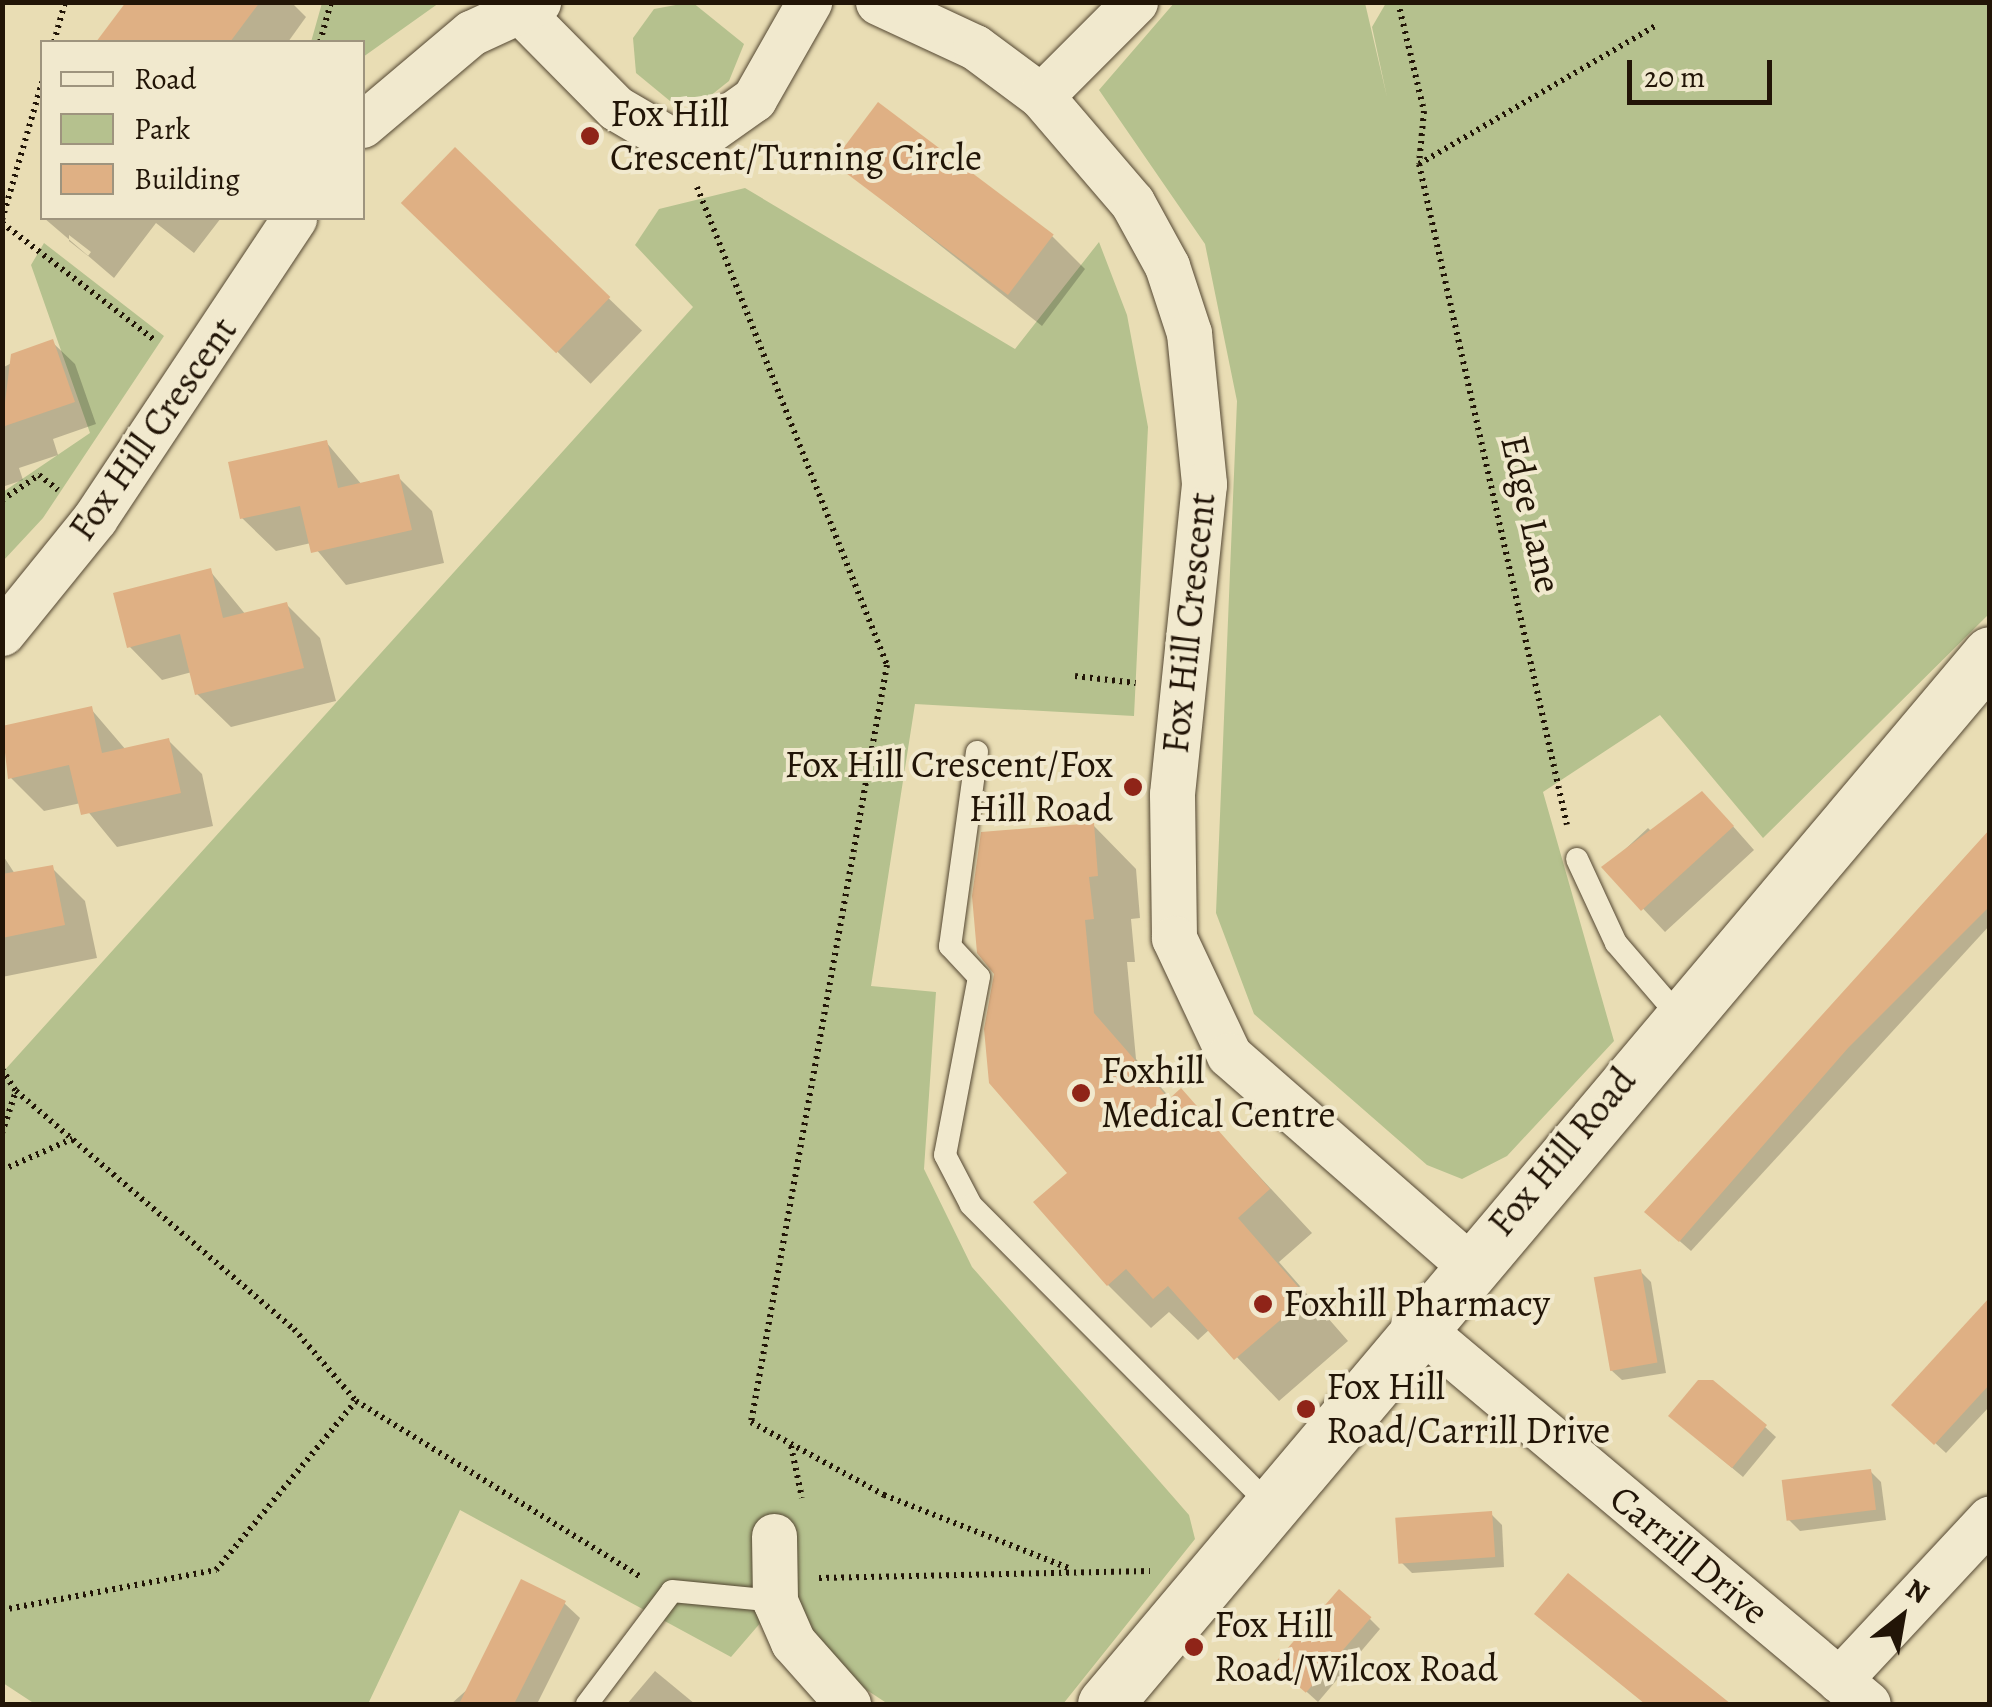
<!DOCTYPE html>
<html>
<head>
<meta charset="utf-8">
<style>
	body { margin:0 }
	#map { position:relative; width:1992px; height:1707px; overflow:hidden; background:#e9ddb4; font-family:Alegreya,serif }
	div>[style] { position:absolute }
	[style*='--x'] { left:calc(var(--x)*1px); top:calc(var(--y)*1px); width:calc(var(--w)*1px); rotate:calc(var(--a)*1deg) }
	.green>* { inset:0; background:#b5c18e }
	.shadow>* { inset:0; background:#0003; transform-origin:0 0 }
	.building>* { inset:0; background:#dfb084; transform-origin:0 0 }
	.path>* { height:6px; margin-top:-3px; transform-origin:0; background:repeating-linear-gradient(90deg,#221507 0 2.5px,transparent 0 7.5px) }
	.roads { filter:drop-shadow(0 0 2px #544732) drop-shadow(0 0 2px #544732) }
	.service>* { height:22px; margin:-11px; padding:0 11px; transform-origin:11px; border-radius:11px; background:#f1e9ce }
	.minor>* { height:45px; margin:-22.5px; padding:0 22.5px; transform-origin:22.5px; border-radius:22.5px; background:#f1e9ce }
	.tertiary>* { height:55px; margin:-27.5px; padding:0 27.5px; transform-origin:27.5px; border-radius:27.5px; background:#f1e9ce }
	.dots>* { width:28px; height:28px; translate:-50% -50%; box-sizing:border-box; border:5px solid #f1e9ce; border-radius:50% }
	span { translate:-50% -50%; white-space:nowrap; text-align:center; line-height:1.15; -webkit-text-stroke:8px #f1e9ce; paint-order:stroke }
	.poi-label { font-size:38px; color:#221507 }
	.left { translate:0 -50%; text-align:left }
	.right { translate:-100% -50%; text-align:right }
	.street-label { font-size:38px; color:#221507 }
	.frame { position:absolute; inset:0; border:5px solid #221507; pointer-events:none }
	.legend { position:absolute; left:40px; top:40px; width:325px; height:180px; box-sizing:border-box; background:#f1e9ce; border:2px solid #9e947e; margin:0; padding:12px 18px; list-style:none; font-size:30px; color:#221507 }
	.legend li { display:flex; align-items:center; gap:20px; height:50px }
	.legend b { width:50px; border:2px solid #9e947e }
	.north { position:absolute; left:1852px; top:1567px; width:100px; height:100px; -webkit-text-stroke:8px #f1e9ce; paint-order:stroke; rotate:31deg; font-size:28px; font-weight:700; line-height:40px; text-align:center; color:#221507 }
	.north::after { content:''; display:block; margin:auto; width:35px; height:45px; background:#221507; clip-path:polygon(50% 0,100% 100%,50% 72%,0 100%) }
	.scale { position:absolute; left:1627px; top:60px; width:145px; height:45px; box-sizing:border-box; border:5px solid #221507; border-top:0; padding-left:12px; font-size:30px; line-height:35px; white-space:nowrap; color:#221507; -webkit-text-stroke:8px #f1e9ce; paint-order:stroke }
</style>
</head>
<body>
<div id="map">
	<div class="green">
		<div style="clip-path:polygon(692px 2px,744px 44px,729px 81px,700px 104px,670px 101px,636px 73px,633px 38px,654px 9px)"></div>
		<div style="clip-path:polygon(1175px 2px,1365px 3px,1387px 97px,1372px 27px,1386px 3px,1989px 3px,1989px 614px,1763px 838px,1660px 715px,1543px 792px,1614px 1041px,1507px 1156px,1462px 1179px,1427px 1165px,1254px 1014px,1216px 913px,1237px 401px,1205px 244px,1099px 90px)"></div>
		<div style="clip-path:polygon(322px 3px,322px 2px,439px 3px,363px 57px,362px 42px,311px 42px)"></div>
		<div style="clip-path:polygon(745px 188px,1015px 349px,1099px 242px,1127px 315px,1148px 427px,1134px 716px,915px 704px,871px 986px,936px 992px,924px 1169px,972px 1267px,1189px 1515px,1195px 1539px,1063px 1704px,888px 1704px,762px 1621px,731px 1657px,460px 1510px,368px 1704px,35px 1704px,3px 1683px,3px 1072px,693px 307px,635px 245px,659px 209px)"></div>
		<div style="clip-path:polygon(44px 243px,164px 336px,43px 518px,3px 561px,3px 492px,90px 433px,31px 265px)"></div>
	</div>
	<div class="shadow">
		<div style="clip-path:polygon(129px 2px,291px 2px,306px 17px,288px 42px,99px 42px)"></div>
		<div style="left:455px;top:150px;width:260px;height:74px;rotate:44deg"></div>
		<div style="clip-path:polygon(836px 163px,1052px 236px,1085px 269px,1042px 326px)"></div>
		<div style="clip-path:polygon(evenodd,44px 218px,221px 218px,194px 253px,156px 223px,114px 278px,44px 218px,69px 235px,91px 252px,88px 256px,69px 241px,69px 235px)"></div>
		<div style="clip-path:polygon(52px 342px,75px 364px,96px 424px,53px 439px,58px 455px,19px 468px,23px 480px,2px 487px,2px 368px)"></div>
		<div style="clip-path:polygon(326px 442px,362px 485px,398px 477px,432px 511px,444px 563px,346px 585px,311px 543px,276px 551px,242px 518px)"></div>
		<div style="clip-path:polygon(210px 571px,246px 615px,287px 605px,320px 638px,336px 701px,231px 727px,197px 694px,192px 672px,162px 680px,129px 646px)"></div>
		<div style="clip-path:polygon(91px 709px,126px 750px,169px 741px,202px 774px,213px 826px,117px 847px,81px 803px,44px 811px,11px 778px,2px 728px)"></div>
		<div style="clip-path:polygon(1724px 816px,1754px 850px,1665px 932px,1605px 868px,1648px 828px,1656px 836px)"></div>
		<div style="clip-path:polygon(1093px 825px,1136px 869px,1140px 918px,1131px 919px,1135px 962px,1127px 962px,1136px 1059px,1172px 1100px,1181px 1092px,1312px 1233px,1279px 1262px,1348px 1341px,1279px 1401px,1210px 1329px,1198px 1340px,1169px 1312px,1151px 1328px,1108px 1285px,1036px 1203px,1071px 1173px,992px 1082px)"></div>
		<div style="clip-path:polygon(1990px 831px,1990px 925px,1691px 1251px,1658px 1222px)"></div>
		<div style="clip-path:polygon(2px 854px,15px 874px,52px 868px,85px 901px,97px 958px,2px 977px)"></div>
		<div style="clip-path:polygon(1641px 1272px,1651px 1282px,1666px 1373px,1622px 1380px,1611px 1370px)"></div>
		<div style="clip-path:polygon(1990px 1301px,1990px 1406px,1946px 1453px,1894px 1405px)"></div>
		<div style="clip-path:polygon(1682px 1426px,1765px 1427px,1776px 1437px,1743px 1477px)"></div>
		<div style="clip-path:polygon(1870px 1471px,1881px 1482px,1886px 1520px,1800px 1531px,1789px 1520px)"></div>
		<div style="clip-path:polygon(1491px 1514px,1502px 1525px,1504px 1567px,1412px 1573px,1401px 1562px)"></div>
		<div style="clip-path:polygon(564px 1603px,580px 1618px,537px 1704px,451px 1704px)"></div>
		<div style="clip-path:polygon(1369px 1618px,1380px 1629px,1318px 1702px,1288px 1675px)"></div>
		<div style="clip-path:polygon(655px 1671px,695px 1704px,627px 1704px)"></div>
	</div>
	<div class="building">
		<div style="clip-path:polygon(126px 2px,260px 2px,230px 42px,96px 42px)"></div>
		<div style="left:878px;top:102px;width:220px;height:76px;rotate:37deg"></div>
		<div style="left:455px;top:147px;width:216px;height:78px;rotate:44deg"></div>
		<div style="clip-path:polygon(53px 339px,75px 402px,2px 427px,11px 354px)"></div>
		<div style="clip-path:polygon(327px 440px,338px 488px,399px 474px,412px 530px,311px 553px,300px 506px,240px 519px,228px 462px)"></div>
		<div style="clip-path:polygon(211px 568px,223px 618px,287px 602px,304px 668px,195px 695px,180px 634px,127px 648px,113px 593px)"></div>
		<div style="clip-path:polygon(92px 706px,102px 753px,169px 738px,181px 793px,81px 815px,69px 765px,8px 779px,2px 726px)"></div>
		<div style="clip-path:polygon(1702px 791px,1734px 826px,1641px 911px,1601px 867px)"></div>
		<div style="clip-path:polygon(1094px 823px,1098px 876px,1089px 877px,1094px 919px,1085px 920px,1094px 1013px,1169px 1099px,1181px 1088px,1270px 1189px,1238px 1218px,1307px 1297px,1234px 1360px,1168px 1286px,1153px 1299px,1126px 1269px,1107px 1286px,1033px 1202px,1067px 1173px,989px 1083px,984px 1029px,994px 974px,977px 953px,972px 896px,981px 832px)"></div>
		<div style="clip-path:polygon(1990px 829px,1990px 906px,1848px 1048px,1679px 1242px,1644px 1212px)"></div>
		<div style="clip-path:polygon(53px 865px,65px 925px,2px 938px,2px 874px)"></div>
		<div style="left:1641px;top:1269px;width:95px;height:48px;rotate:80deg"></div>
		<div style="clip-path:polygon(1990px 1297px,1990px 1384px,1934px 1445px,1891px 1405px)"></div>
		<div style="clip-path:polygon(1698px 1380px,1713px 1380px,1767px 1425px,1732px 1468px,1668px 1416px)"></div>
		<div style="left:1871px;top:1469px;width:41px;height:90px;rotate:83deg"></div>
		<div style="left:1492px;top:1511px;width:46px;height:97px;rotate:86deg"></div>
		<div style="clip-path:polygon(1568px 1573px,1625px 1619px,1731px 1704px,1645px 1704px,1534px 1614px)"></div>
		<div style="clip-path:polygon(521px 1579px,566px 1601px,514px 1704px,459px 1704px)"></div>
		<div style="left:1339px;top:1589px;width:43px;height:100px;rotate:41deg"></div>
	</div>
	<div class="path">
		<div style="--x:1398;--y:2;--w:112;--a:76.6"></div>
		<div style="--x:1424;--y:111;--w:53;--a:95.4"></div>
		<div style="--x:1419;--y:164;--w:677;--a:77.38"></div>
		<div style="--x:54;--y:42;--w:41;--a:-74.6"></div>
		<div style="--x:320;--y:42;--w:41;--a:-74.6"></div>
		<div style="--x:1419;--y:164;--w:273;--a:-30.3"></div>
		<div style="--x:697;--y:187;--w:514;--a:68.32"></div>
		<div style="--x:887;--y:665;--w:769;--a:100.18"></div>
		<div style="--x:751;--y:1422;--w:152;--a:28.8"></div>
		<div style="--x:884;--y:1495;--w:198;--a:21.6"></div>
		<div style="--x:2;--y:220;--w:144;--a:-73.8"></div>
		<div style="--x:2;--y:223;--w:194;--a:37.5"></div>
		<div style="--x:2;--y:500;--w:45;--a:-34"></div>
		<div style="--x:39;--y:475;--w:24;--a:38"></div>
		<div style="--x:1075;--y:676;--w:61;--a:6.5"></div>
		<div style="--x:2;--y:1069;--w:26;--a:58"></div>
		<div style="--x:16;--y:1091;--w:366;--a:40.6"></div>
		<div style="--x:294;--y:1329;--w:95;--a:49.3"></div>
		<div style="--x:356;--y:1401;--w:333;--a:31.7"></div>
		<div style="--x:2;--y:1133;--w:44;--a:-71.6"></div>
		<div style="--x:2;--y:1170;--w:77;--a:-23.9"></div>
		<div style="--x:791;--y:1446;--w:53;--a:78.1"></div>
		<div style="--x:819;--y:1578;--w:331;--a:-1.2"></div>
		<div style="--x:2;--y:1610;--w:218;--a:-10.6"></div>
		<div style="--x:216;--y:1570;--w:219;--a:-50.4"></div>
	</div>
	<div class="roads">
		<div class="service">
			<div style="--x:977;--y:752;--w:196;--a:97.9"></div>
			<div style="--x:950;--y:946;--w:42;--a:46.9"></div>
			<div style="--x:979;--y:977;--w:181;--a:100.8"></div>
			<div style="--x:945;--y:1155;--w:56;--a:62.5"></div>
			<div style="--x:971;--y:1205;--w:422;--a:45.1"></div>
			<div style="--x:1577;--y:859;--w:93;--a:65.1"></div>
			<div style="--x:1616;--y:943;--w:94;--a:49.3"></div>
			<div style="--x:587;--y:1704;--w:141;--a:-53"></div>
			<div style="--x:672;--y:1591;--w:103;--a:5.5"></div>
		</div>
		<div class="minor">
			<div style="--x:878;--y:2;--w:107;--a:24.9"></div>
			<div style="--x:975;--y:47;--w:82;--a:36.6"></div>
			<div style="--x:1041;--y:96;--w:140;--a:49.4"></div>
			<div style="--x:1132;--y:202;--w:73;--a:61.3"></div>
			<div style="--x:1167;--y:266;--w:71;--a:71.8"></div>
			<div style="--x:1189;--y:333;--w:152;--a:84.3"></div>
			<div style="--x:1204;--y:484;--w:312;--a:95.9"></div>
			<div style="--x:1172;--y:794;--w:144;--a:89.2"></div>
			<div style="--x:1174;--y:938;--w:129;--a:64.8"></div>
			<div style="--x:1229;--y:1055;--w:319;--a:41.2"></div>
			<div style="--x:518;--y:9;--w:139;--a:45.3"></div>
			<div style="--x:616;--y:108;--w:61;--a:30.3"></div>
			<div style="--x:669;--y:139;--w:27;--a:2"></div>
			<div style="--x:696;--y:140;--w:71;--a:-35.3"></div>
			<div style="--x:754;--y:99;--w:112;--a:-60.4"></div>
			<div style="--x:1041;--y:96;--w:133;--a:-45"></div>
			<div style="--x:362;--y:125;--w:143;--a:-40.2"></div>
			<div style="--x:471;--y:33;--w:74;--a:-24.8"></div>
			<div style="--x:2;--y:633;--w:148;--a:-51"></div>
			<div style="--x:95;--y:518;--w:360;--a:-56.4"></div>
			<div style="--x:1419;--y:1327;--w:586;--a:40.02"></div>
			<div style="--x:774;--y:1536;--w:65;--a:89.1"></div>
			<div style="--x:775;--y:1601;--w:45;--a:66.3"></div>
			<div style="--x:793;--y:1642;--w:83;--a:48.4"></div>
			<div style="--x:1839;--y:1680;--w:221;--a:-47"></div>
		</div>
		<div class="tertiary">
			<div style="--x:1105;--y:1704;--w:1373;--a:-49.87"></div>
		</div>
	</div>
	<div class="dots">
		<div style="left:590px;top:136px;background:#8f2418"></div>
		<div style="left:1133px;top:787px;background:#8f2418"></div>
		<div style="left:1081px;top:1093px;background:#8f2418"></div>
		<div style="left:1263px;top:1304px;background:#8f2418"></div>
		<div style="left:1306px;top:1409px;background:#8f2418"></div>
		<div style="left:1194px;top:1647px;background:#8f2418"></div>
	</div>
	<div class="poi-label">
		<span class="left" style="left:610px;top:136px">Fox Hill<br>Crescent/Turning Circle</span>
		<span class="right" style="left:1113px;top:787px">Fox Hill Crescent/Fox<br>Hill Road</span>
		<span class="left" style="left:1101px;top:1093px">Foxhill<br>Medical Centre</span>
		<span class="left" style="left:1283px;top:1304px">Foxhill Pharmacy</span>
		<span class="left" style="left:1326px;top:1409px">Fox Hill<br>Road/Carrill Drive</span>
		<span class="left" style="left:1214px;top:1647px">Fox Hill<br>Road/Wilcox Road</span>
	</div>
	<div class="street-label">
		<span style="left:153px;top:429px;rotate:-55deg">Fox Hill Crescent</span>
		<span style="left:1531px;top:514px;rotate:77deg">Edge Lane</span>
		<span style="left:1189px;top:623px;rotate:-84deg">Fox Hill Crescent</span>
		<span style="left:1562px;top:1152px;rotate:-50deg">Fox Hill Road</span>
		<span style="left:1689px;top:1555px;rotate:40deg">Carrill Drive</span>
	</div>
	<div class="frame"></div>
	<ul class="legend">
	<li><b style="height:12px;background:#f1e9ce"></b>Road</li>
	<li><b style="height:28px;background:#b5c18e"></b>Park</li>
	<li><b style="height:28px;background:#dfb084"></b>Building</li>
	</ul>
	<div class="north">N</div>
	<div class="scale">20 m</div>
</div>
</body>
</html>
